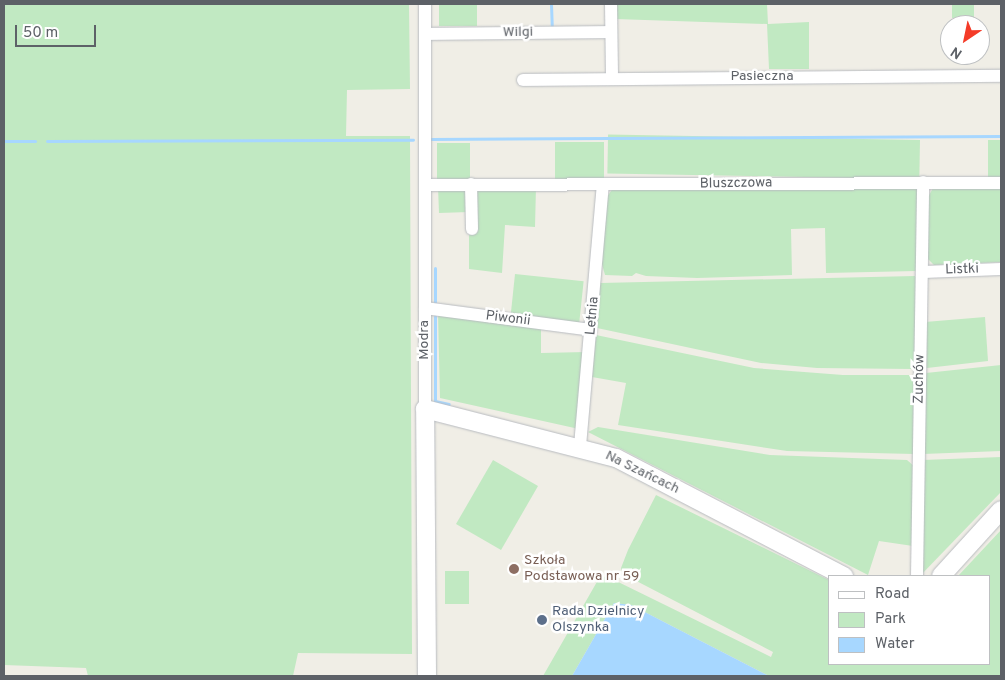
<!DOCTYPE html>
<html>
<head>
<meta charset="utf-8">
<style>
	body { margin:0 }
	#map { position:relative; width:1005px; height:680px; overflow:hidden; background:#f0eee6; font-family:Overpass,sans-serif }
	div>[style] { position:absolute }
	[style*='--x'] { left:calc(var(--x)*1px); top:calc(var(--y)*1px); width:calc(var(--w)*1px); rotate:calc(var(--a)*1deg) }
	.green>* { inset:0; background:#c1e9c2; transform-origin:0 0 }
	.water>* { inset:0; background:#a7d7ff }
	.stream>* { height:3px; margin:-1.5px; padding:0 1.5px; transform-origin:1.5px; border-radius:1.5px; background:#a7d7ff }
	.roads { filter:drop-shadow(0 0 1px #b8bbc0) drop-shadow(0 0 1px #b8bbc0) }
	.street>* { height:12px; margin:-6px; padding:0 6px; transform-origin:6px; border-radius:6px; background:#fff }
	.secondary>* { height:18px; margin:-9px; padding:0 9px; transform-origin:9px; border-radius:9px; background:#fff }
	.dots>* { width:14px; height:14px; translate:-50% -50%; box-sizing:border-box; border:2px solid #fff; border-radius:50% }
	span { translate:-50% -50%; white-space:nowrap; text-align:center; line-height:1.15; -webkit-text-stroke:5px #fff; paint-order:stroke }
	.street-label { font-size:14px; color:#5d6167 }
	.education-label { font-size:14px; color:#785e54 }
	.left { translate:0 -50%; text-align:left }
	.service-label { font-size:14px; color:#4e5e75 }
	.frame { position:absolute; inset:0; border:5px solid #5d6167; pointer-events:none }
	.legend { position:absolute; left:828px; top:575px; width:162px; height:90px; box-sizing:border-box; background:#fff; border:1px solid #bec0c2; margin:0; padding:6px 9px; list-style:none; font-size:15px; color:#5d6167 }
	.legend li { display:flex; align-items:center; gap:10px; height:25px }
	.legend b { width:25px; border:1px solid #bec0c2 }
	.north { position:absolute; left:940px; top:15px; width:50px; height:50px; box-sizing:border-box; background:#fff; border:1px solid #bec0c2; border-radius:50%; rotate:214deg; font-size:14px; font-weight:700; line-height:20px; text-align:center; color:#5d6167 }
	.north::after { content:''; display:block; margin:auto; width:18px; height:22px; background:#f43b28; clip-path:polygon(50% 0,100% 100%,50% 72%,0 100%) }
	.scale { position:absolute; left:15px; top:25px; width:81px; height:22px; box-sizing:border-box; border:2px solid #5d6167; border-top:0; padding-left:6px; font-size:15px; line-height:18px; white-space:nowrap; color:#5d6167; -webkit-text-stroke:4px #fff; paint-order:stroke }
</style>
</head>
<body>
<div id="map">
	<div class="green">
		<div style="clip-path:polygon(4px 4px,409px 4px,410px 89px,347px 90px,346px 136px,410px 136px,412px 654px,298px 653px,293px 676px,88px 676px,86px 668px,4px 665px)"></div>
		<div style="left:439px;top:4px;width:38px;height:22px"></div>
		<div style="clip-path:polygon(615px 4px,767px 4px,768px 24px,809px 22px,809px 69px,769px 69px,767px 24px,615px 19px)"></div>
		<div style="left:952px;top:4px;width:22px;height:14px"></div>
		<div style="left:920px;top:140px;width:39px;height:312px;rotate:91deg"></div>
		<div style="left:988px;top:140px;width:13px;height:39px"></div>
		<div style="left:555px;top:142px;width:49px;height:39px"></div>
		<div style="left:437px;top:143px;width:33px;height:38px"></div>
		<div style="clip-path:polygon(438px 187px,461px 187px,467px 191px,469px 212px,439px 213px)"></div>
		<div style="clip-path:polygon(473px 187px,536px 187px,535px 227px,505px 225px,502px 273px,469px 269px,469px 235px,474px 235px)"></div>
		<div style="clip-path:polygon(613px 188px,918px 188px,916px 271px,826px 273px,825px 228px,791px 229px,792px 275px,697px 278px,646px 276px,636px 273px,632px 276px,605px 275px,602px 264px,607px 197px)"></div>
		<div style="clip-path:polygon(933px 188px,1001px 189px,1001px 262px,934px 265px,925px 256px,927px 199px)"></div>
		<div style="left:515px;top:274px;width:69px;height:42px;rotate:6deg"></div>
		<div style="clip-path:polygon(915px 276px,919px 281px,916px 367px,912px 369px,817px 368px,761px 363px,597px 328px,600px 283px)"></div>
		<div style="clip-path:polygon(438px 313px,541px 327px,541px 353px,586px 352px,579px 429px,440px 398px)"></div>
		<div style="clip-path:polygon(985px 317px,988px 361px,927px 368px,924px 365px,925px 322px)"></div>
		<div style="clip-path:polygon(596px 335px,754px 368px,843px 375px,910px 375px,916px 381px,914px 454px,787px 451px,618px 425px,626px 383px,592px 377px)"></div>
		<div style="clip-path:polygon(1001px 365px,1001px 451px,923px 454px,926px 373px)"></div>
		<div style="clip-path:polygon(598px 427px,770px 455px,907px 460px,915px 467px,913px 546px,879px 541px,868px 575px,588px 432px)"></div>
		<div style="clip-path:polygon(1001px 457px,1001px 492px,920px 576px,923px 460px)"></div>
		<div style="left:493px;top:460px;width:52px;height:74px;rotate:30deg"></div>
		<div style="clip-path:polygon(656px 495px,829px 580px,829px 664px,989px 664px,989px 576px,958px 576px,1001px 530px,1001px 676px,769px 676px,631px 605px,614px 603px,572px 676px,543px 676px,598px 580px,606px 576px,771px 657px,773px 652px,623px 574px,621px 568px,628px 550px)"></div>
		<div style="left:445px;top:571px;width:24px;height:33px"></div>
	</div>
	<div class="water">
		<div style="clip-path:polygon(614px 603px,631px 605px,769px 676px,572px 676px)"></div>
	</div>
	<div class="stream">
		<div style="--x:551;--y:4;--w:23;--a:88"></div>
		<div style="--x:431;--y:139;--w:570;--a:-0.3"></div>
		<div style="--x:4;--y:141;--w:31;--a:0"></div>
		<div style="--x:47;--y:141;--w:366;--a:-0.2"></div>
		<div style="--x:435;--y:268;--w:34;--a:90"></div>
		<div style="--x:435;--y:316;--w:85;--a:90"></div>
		<div style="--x:435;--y:401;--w:14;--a:12"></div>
	</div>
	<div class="roads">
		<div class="street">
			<div style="--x:611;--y:4;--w:74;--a:89.2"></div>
			<div style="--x:425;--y:34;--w:185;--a:-0.6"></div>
			<div style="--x:523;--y:80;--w:478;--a:-0.5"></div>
			<div style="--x:471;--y:184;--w:45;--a:88.7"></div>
			<div style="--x:425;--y:185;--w:576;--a:-0.2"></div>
			<div style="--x:923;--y:272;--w:78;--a:-2.2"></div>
			<div style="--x:425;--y:308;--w:167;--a:7.5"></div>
			<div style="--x:425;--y:409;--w:405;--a:-90"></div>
			<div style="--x:580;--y:446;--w:262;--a:-85"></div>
			<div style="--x:917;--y:576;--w:394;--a:-89.1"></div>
		</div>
		<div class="secondary">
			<div style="--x:941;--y:576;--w:89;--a:-47.7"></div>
			<div style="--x:427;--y:676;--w:267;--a:-90.4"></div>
			<div style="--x:425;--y:409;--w:197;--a:14.4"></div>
			<div style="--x:616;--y:458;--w:257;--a:27.4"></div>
		</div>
	</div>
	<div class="dots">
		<div style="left:514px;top:569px;background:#8d6e63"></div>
		<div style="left:542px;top:620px;background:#5c6f8a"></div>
	</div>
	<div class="street-label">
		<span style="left:518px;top:33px;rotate:-1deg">Wilgi</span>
		<span style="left:762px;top:77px">Pasieczna</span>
		<span style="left:736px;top:184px;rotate:-1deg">Bluszczowa</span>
		<span style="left:962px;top:270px;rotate:-2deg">Listki</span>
		<span style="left:593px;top:316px;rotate:-85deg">Letnia</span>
		<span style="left:508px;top:319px;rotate:7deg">Piwonii</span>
		<span style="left:425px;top:340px;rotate:-90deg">Modra</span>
		<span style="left:920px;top:379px;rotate:-89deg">Zuchów</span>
		<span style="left:642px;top:473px;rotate:26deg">Na Szańcach</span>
	</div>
	<div class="education-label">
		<span class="left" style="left:524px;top:569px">Szkoła<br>Podstawowa nr 59</span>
	</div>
	<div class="service-label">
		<span class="left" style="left:552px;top:620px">Rada Dzielnicy<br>Olszynka</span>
	</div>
	<div class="frame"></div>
	<ul class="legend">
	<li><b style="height:6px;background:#fff"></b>Road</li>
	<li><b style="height:14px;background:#c1e9c2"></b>Park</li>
	<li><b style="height:14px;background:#a7d7ff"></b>Water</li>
	</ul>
	<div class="north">N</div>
	<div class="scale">50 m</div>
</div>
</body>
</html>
